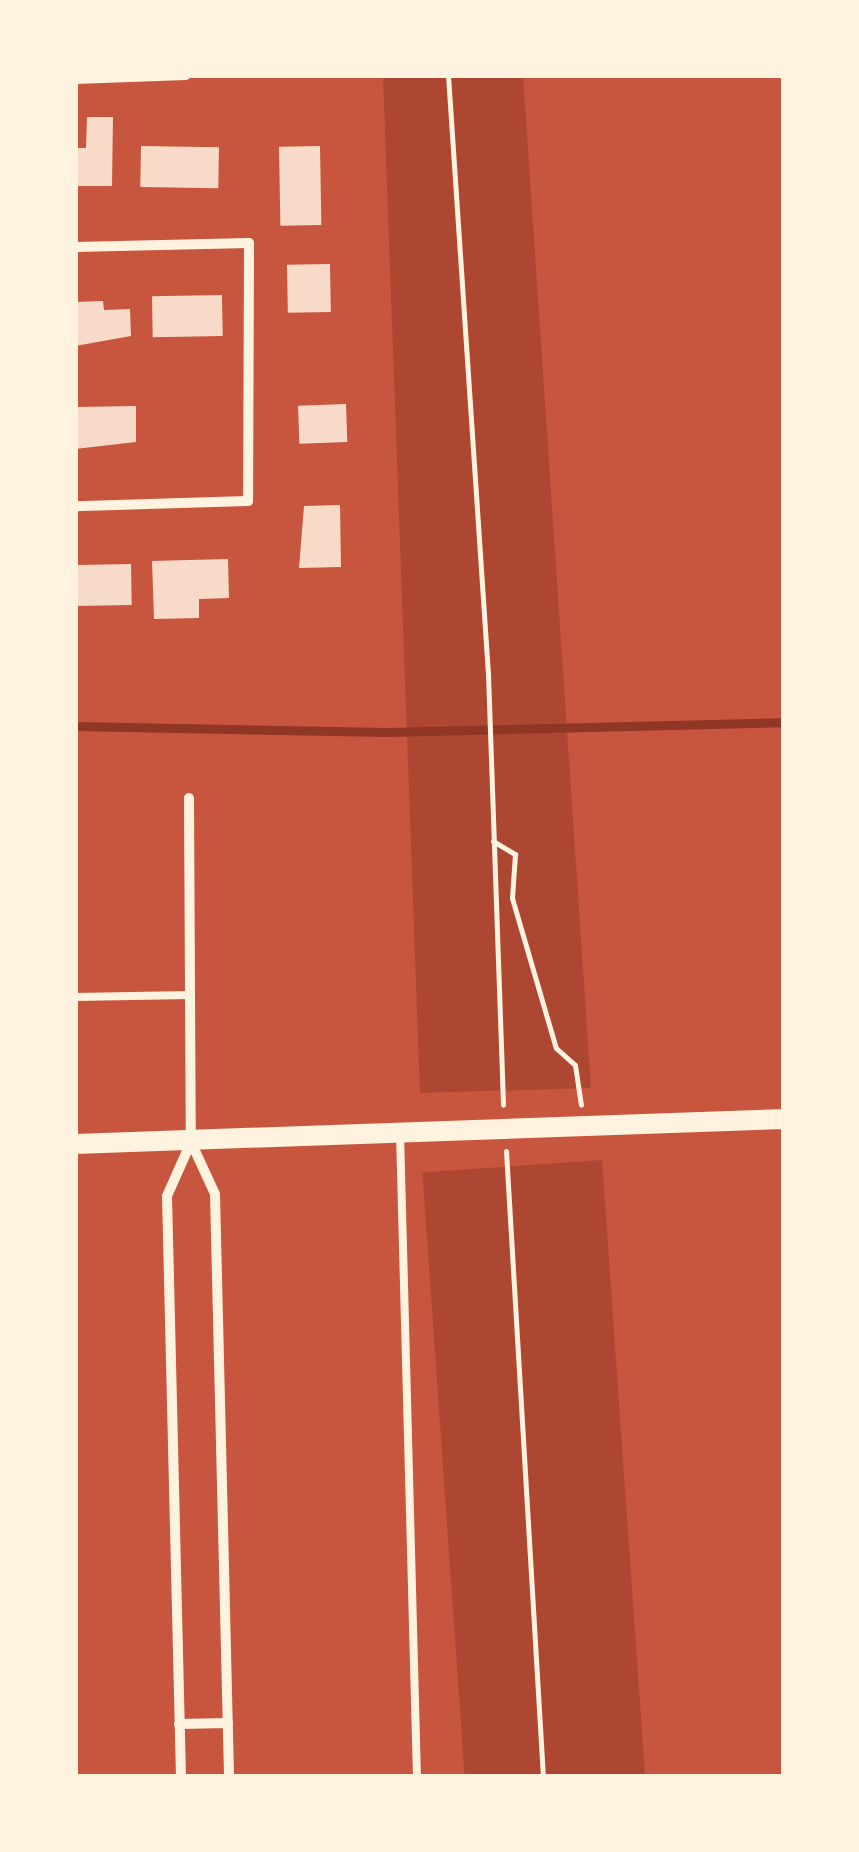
<!DOCTYPE html>
<html>
<head>
<meta charset="utf-8">
<style>
	body { margin:0 }
	#map { position:relative; width:859px; height:1852px; overflow:hidden; background:#c8553d; font-family:Roboto,sans-serif }
	div>[style] { position:absolute }
	[style*='--x'] { left:calc(var(--x)*1px); top:calc(var(--y)*1px); width:calc(var(--w)*1px); rotate:calc(var(--a)*1deg) }
	.green>* { inset:0; background:#ae4732; transform-origin:0 0 }
	.stream>* { height:9px; margin:-4.5px; padding:0 4.5px; transform-origin:4.5px; border-radius:4.5px; background:#8f3625 }
	.building>* { inset:0; background:#f7dbc8; transform-origin:0 0 }
	.path>* { height:5px; margin:-2.5px; padding:0 2.5px; transform-origin:2.5px; border-radius:2.5px; background:#fff3e0 }
	.service>* { height:8px; margin:-4px; padding:0 4px; transform-origin:4px; border-radius:4px; background:#fff3e0 }
	.minor>* { height:10px; margin:-5px; padding:0 5px; transform-origin:5px; border-radius:5px; background:#fff3e0 }
	.secondary>* { height:20px; margin:-10px; padding:0 10px; transform-origin:10px; border-radius:10px; background:#fff3e0 }
	span { translate:-50% -50%; white-space:nowrap; text-align:center; line-height:1.15; -webkit-text-stroke:10px #fff3e0; paint-order:stroke }
	.frame { position:absolute; inset:0; border:78px solid #fff3e0; pointer-events:none }
</style>
</head>
<body>
<div id="map">
	<div class="green">
		<div style="clip-path:polygon(383px 75px,523px 75px,591px 1088px,420px 1093px)"></div>
		<div style="left:602px;top:1160px;width:618px;height:180px;rotate:86deg"></div>
	</div>
	<div class="stream">
		<div style="--x:75;--y:726;--w:311;--a:1.1"></div>
		<div style="--x:386;--y:732;--w:398;--a:-1.4"></div>
	</div>
	<div class="building">
		<div style="clip-path:polygon(87px 117px,113px 117px,112px 186px,75px 186px,75px 148px,86px 148px)"></div>
		<div style="left:141px;top:146px;width:78px;height:41px;rotate:1deg"></div>
		<div style="left:320px;top:146px;width:79px;height:41px;rotate:89deg"></div>
		<div style="left:330px;top:264px;width:48px;height:43px;rotate:89deg"></div>
		<div style="left:222px;top:295px;width:41px;height:70px;rotate:89deg"></div>
		<div style="clip-path:polygon(103px 301px,104px 310px,130px 309px,131px 336px,75px 346px,75px 302px)"></div>
		<div style="left:346px;top:404px;width:38px;height:48px;rotate:88deg"></div>
		<div style="clip-path:polygon(136px 406px,136px 442px,75px 449px,75px 407px)"></div>
		<div style="clip-path:polygon(340px 505px,341px 567px,299px 568px,304px 506px)"></div>
		<div style="clip-path:polygon(228px 559px,229px 598px,199px 599px,199px 618px,154px 619px,152px 561px)"></div>
		<div style="left:131px;top:564px;width:41px;height:55px;rotate:89deg"></div>
	</div>
	<div class="path">
		<div style="--x:448;--y:75;--w:600;--a:86.18"></div>
		<div style="--x:488;--y:674;--w:431;--a:88"></div>
		<div style="--x:493;--y:841;--w:26;--a:31"></div>
		<div style="--x:515;--y:854;--w:44;--a:93.9"></div>
		<div style="--x:512;--y:898;--w:156;--a:73.7"></div>
		<div style="--x:556;--y:1048;--w:25;--a:42"></div>
		<div style="--x:575;--y:1065;--w:40;--a:81.5"></div>
		<div style="--x:506;--y:1151;--w:627;--a:86.62"></div>
	</div>
	<div class="service">
		<div style="--x:75;--y:997;--w:115;--a:-1"></div>
		<div style="--x:400;--y:1133;--w:644;--a:88.49"></div>
	</div>
	<div class="minor">
		<div style="--x:75;--y:79;--w:111;--a:-2.1"></div>
		<div style="--x:75;--y:247;--w:174;--a:-1.3"></div>
		<div style="--x:249;--y:243;--w:258;--a:90.2"></div>
		<div style="--x:248;--y:501;--w:173;--a:178.3"></div>
		<div style="--x:189;--y:798;--w:344;--a:89.7"></div>
		<div style="--x:191;--y:1142;--w:57;--a:65.2"></div>
		<div style="--x:215;--y:1194;--w:583;--a:88.62"></div>
		<div style="--x:179;--y:1724;--w:49;--a:-1.2"></div>
		<div style="--x:181;--y:1777;--w:581;--a:-91.38"></div>
		<div style="--x:167;--y:1196;--w:59;--a:-66"></div>
	</div>
	<div class="secondary">
		<div style="--x:75;--y:1144;--w:709;--a:-2.02"></div>
	</div>
	<div class="frame"></div>
</div>
</body>
</html>
